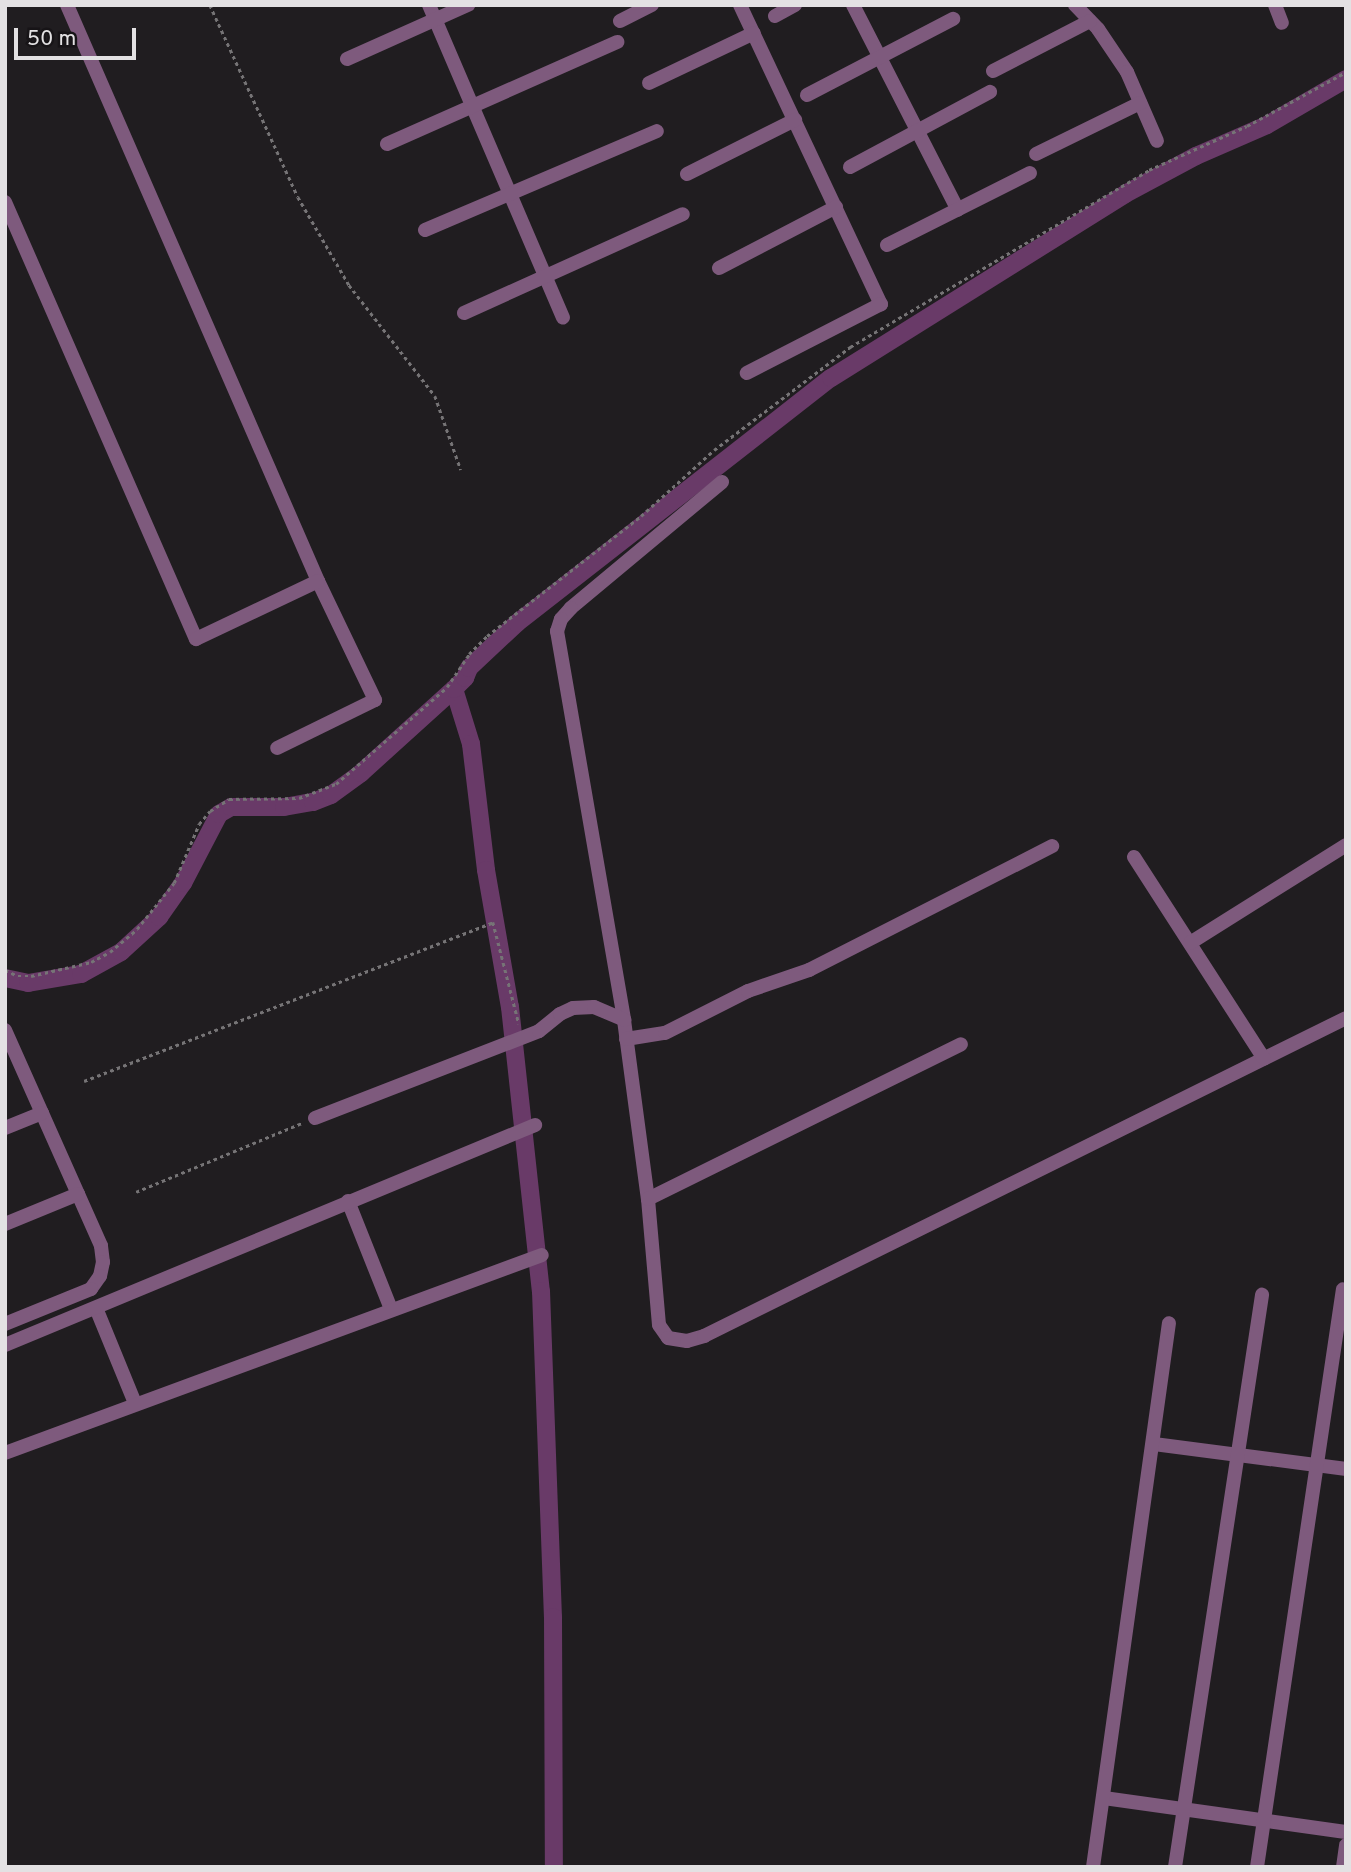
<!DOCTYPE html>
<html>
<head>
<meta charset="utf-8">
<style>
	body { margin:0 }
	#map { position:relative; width:1351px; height:1872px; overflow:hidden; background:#201d20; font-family:Overpass,sans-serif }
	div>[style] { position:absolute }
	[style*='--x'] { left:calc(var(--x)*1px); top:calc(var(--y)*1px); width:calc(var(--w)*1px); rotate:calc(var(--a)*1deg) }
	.canal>* { height:18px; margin:-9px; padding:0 9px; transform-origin:9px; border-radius:9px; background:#693a68 }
	.path>* { height:2.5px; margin-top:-1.25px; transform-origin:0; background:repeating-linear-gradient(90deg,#767476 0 3.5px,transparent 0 7px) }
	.street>* { height:14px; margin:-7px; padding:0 7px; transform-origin:7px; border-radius:7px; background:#7e5a7d }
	span { translate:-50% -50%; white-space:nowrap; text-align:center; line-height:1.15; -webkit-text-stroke:7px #171417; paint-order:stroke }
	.frame { position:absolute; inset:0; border:7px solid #e3e1e3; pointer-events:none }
	.scale { position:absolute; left:14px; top:28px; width:122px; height:32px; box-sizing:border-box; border:4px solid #e3e1e3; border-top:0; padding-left:9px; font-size:21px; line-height:24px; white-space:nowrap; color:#e3e1e3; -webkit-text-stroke:5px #171417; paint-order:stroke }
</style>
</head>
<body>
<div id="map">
	<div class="canal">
		<div style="--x:454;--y:689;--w:58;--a:72.8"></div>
		<div style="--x:471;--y:744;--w:127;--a:83.2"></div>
		<div style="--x:486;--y:870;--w:139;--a:80.1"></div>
		<div style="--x:510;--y:1007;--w:286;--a:83.8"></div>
		<div style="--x:541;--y:1291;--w:326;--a:87.9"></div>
		<div style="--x:553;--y:1617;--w:250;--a:89.8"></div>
		<div style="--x:5;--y:978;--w:24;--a:12"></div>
		<div style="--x:28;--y:983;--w:54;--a:-9.6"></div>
		<div style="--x:81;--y:974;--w:46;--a:-28.8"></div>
		<div style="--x:121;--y:952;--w:52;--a:-42.6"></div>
		<div style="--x:159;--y:917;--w:42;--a:-54.8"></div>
		<div style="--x:183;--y:883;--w:78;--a:-62.4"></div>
		<div style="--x:219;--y:814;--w:14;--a:-30"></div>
		<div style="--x:231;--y:807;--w:53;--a:0"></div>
		<div style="--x:284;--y:807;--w:29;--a:-10"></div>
		<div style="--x:313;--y:802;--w:19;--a:-21"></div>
		<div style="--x:331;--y:795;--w:37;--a:-36"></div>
		<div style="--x:361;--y:773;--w:125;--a:-42.1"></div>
		<div style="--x:454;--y:689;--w:16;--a:-45"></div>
		<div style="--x:465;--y:678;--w:11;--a:-68"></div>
		<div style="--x:469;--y:668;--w:66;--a:-43.2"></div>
		<div style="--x:517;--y:623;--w:398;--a:-38"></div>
		<div style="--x:831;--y:378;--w:347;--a:-32"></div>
		<div style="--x:1125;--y:194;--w:81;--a:-28.2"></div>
		<div style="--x:1196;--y:156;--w:77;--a:-23.6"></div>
		<div style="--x:1267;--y:125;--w:91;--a:-30.2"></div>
	</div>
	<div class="path">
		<div style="--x:210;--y:5;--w:211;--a:65.4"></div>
		<div style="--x:298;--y:197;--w:102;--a:59.9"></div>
		<div style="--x:349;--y:285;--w:140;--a:52.2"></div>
		<div style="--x:435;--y:396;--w:78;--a:70.6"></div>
		<div style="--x:5;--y:970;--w:14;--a:25"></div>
		<div style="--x:18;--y:976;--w:13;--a:0"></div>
		<div style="--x:31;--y:976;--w:62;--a:-13.1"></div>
		<div style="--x:91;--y:962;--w:21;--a:-28"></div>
		<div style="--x:110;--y:952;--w:35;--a:-40"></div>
		<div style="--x:137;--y:929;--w:59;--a:-51.2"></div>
		<div style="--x:174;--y:883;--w:64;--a:-67"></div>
		<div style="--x:199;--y:824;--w:17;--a:-50"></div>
		<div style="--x:210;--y:811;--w:22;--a:-32"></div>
		<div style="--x:229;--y:799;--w:70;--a:-0.8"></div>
		<div style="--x:299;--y:798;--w:40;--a:-21"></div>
		<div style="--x:336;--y:784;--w:147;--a:-41.1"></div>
		<div style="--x:447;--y:687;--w:40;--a:-56"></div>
		<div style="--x:469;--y:654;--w:25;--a:-45"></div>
		<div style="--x:487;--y:636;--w:195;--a:-37.9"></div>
		<div style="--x:641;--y:516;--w:98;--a:-42.1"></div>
		<div style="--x:714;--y:450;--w:171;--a:-37.1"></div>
		<div style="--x:850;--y:347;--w:347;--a:-30.6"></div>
		<div style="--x:1149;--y:170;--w:107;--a:-24.2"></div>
		<div style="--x:1247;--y:126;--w:113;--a:-28.6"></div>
		<div style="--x:84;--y:1081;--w:439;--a:-21.2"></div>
		<div style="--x:493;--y:922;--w:105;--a:75.7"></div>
		<div style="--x:136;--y:1192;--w:180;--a:-22.6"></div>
	</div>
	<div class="street">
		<div style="--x:67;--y:5;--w:628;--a:66.45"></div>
		<div style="--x:318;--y:581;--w:132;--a:64.4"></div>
		<div style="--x:375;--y:700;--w:109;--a:153.9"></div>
		<div style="--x:429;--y:5;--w:340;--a:66.8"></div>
		<div style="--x:740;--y:5;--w:331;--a:64.8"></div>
		<div style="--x:881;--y:304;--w:151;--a:152.8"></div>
		<div style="--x:853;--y:5;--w:230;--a:62.9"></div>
		<div style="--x:1075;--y:5;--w:33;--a:46"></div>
		<div style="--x:1098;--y:29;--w:52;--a:56"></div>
		<div style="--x:1127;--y:72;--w:75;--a:66.5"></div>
		<div style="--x:1275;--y:5;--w:19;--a:69"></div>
		<div style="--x:775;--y:16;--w:23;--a:-29"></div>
		<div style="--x:620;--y:21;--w:36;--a:-27"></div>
		<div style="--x:347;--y:59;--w:133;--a:-24.1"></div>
		<div style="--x:993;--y:71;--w:109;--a:-27.3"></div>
		<div style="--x:649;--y:83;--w:116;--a:-25.5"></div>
		<div style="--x:807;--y:95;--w:165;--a:-27.5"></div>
		<div style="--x:387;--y:144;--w:252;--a:-23.9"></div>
		<div style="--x:1036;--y:154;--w:116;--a:-26.1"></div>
		<div style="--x:850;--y:167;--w:159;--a:-28.2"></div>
		<div style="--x:687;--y:174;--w:121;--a:-26.6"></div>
		<div style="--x:5;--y:202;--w:477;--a:66.4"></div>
		<div style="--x:196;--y:639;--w:135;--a:-25.4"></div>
		<div style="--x:425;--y:230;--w:252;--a:-23.1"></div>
		<div style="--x:887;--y:245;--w:160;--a:-26.7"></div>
		<div style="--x:719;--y:268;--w:132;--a:-27.5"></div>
		<div style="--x:464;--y:313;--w:240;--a:-24.3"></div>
		<div style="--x:722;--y:482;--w:197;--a:140.2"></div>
		<div style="--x:571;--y:608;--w:15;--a:132"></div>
		<div style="--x:561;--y:619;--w:13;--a:108"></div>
		<div style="--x:557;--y:631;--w:395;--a:80.2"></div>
		<div style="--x:624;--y:1020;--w:181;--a:82.4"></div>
		<div style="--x:648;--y:1199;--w:126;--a:85"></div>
		<div style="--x:659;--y:1325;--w:16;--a:55"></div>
		<div style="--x:668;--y:1338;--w:19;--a:9"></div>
		<div style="--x:687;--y:1341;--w:18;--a:-16"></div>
		<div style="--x:704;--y:1336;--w:716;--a:-26.35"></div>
		<div style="--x:1134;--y:857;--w:240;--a:57.2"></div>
		<div style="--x:1190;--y:943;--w:184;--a:-32.1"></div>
		<div style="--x:5;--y:1030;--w:236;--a:66"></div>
		<div style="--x:101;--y:1246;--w:16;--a:83"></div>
		<div style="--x:103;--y:1262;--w:14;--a:102"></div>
		<div style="--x:100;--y:1276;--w:16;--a:125"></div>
		<div style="--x:91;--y:1289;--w:93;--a:157.9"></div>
		<div style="--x:626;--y:1039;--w:39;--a:-9"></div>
		<div style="--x:665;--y:1033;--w:93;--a:-26.8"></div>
		<div style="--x:748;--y:991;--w:65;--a:-19"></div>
		<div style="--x:809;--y:970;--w:273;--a:-27"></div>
		<div style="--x:315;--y:1118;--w:240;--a:-21.2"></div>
		<div style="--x:539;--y:1031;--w:27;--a:-39"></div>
		<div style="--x:560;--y:1014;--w:14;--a:-25"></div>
		<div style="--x:573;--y:1008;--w:21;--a:-3"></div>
		<div style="--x:594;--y:1007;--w:33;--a:23"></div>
		<div style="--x:5;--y:1128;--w:40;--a:-22"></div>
		<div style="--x:648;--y:1199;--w:349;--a:-26.3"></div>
		<div style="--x:348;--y:1201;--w:116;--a:68.3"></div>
		<div style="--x:5;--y:1224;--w:79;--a:-22.3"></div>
		<div style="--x:96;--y:1308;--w:103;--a:67.7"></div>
		<div style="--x:5;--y:1345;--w:574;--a:-22.54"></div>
		<div style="--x:1154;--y:1444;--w:194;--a:7.4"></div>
		<div style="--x:5;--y:1453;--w:572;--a:-20.24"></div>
		<div style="--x:1104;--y:1798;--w:244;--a:8"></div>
		<div style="--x:1093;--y:1867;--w:549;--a:-82.05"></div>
		<div style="--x:1175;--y:1867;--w:579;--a:-81.35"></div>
		<div style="--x:1257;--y:1867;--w:584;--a:-81.54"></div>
		<div style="--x:1343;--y:1867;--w:22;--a:-82"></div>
	</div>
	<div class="frame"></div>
	<div class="scale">50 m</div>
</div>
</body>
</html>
